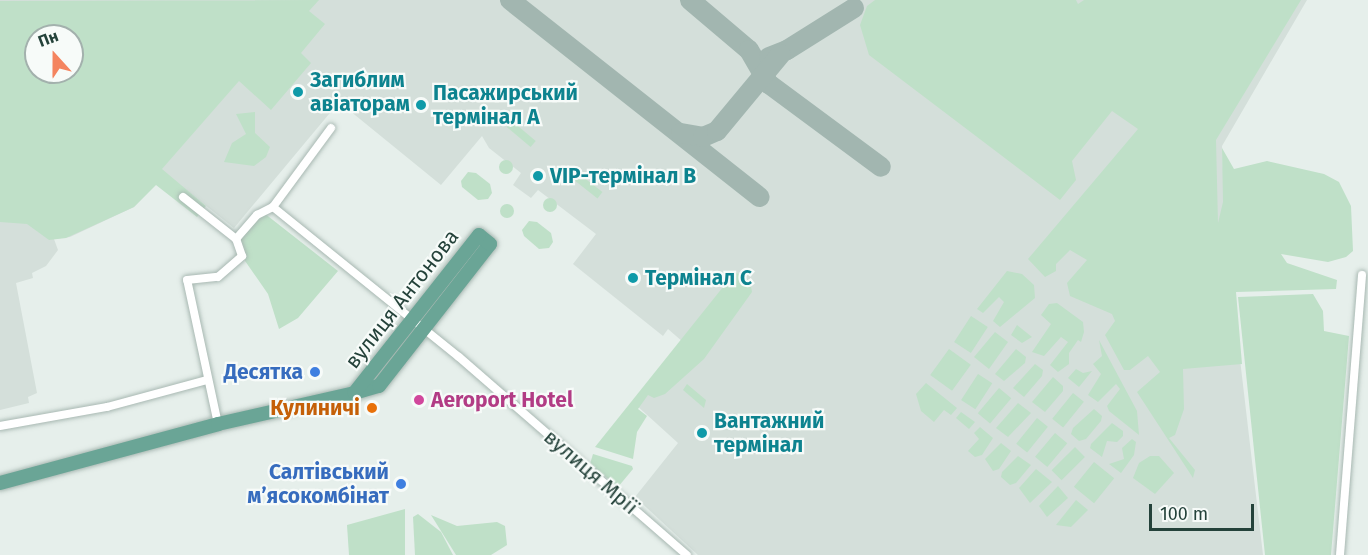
<!DOCTYPE html>
<html>
<head>
<meta charset="utf-8">
<style>
	body { margin:0 }
	#map { position:relative; width:1368px; height:555px; overflow:hidden; background:#e6efeb; font-family:"Fira Sans",sans-serif }
	div>[style] { position:absolute }
	[style*='--x'] { left:calc(var(--x)*1px); top:calc(var(--y)*1px); width:calc(var(--w)*1px); rotate:calc(var(--a)*1deg) }
	.built>* { inset:0; background:#d4dfda }
	.green>* { inset:0; background:#bfe0c8; transform-origin:0 0 }
	.round { border-radius:50% }
	.taxiway>* { height:20px; margin:-10px; padding:0 10px; transform-origin:10px; border-radius:10px; background:#a2b6b0 }
	.roads { filter:drop-shadow(0 0 2px #a8b8b2) drop-shadow(0 0 2px #a8b8b2) }
	.minor>* { height:8px; margin:-4px; padding:0 4px; transform-origin:4px; border-radius:4px; background:#fff }
	.primary>* { height:14px; margin:-7px; padding:0 7px; transform-origin:7px; border-radius:7px; background:#6aa596 }
	.dots>* { width:16px; height:16px; translate:-50% -50%; box-sizing:border-box; border:3px solid #f7fbf9; border-radius:50% }
	span { translate:-50% -50%; white-space:nowrap; text-align:center; line-height:1.15; -webkit-text-stroke:4.5px #f7fbf9; paint-order:stroke }
	.culture-label { font-size:21px; color:#0d838f; font-weight:700 }
	.left { translate:0 -50%; text-align:left }
	.street-label { font-size:21px; color:#24423a }
	.shop-label { font-size:21px; color:#366cbe; font-weight:700 }
	.right { translate:-100% -50%; text-align:right }
	.hotel-label { font-size:21px; color:#b23c85; font-weight:700 }
	.food-label { font-size:21px; color:#c56008; font-weight:700 }
	.north { position:absolute; left:24px; top:24px; width:60px; height:60px; box-sizing:border-box; background:#f7fbf9; border:2px solid #a3b1ad; border-radius:50%; rotate:339deg; font-size:16px; font-weight:700; line-height:24px; text-align:center; color:#24423a }
	.north::after { content:''; display:block; margin:auto; width:21px; height:27px; background:#f4845f; clip-path:polygon(50% 0,100% 100%,50% 72%,0 100%) }
	.scale { position:absolute; left:1149px; top:504px; width:105px; height:27px; box-sizing:border-box; border:3px solid #24423a; border-top:0; padding-left:8px; font-size:18px; line-height:21px; white-space:nowrap; color:#24423a; -webkit-text-stroke:4px #f7fbf9; paint-order:stroke }
</style>
</head>
<body>
<div id="map">
	<div class="built">
		<div style="clip-path:polygon(evenodd,0 0,1307px 0,1222px 146px,1226px 240px,1263px 555px,698px 555px,635px 497px,678px 443px,635px 404px,683px 342px,668px 329px,663px 336px,573px 264px,596px 234px,538px 190px,531px 198px,513px 185px,521px 173px,489px 148px,482px 136px,441px 185px,339px 102px,234px 228px,166px 174px,134px 207px,70px 237px,54px 239px,58px 250px,46px 266px,32px 273px,33px 278px,16px 283px,37px 393px,28px 397px,29px 403px,0 410px,0 0,36px 36px,72px 36px,72px 72px,36px 72px,36px 36px)"></div>
	</div>
	<div class="green">
		<div style="clip-path:polygon(evenodd,319px 0,309px 11px,325px 24px,301px 53px,311px 63px,271px 110px,239px 81px,162px 169px,206px 206px,197px 217px,156px 185px,134px 207px,66px 238px,49px 240px,27px 224px,0 222px,0 1px,319px 0,36px 36px,72px 36px,72px 72px,36px 72px,36px 36px)"></div>
		<div style="clip-path:polygon(875px 0,1076px 0,1078px 4px,1084px 0,1301px 0,1216px 140px,1218px 223px,1223px 202px,1222px 148px,1234px 169px,1267px 161px,1324px 174px,1339px 182px,1351px 206px,1353px 251px,1346px 257px,1328px 262px,1281px 254px,1287px 263px,1337px 280px,1336px 289px,1236px 292px,1242px 364px,1183px 369px,1184px 409px,1175px 435px,1169px 438px,1195px 470px,1193px 478px,1137px 392px,1160px 372px,1148px 356px,1130px 370px,1124px 370px,1105px 335px,1115px 321px,1112px 314px,1070px 296px,1067px 283px,1087px 260px,1070px 250px,1056px 264px,1056px 271px,1045px 277px,1028px 259px,1138px 129px,1112px 111px,1072px 161px,1076px 180px,1060px 200px,869px 55px,860px 25px,867px 6px)"></div>
		<div style="clip-path:polygon(255px 112px,255px 133px,270px 147px,266px 157px,254px 166px,224px 162px,232px 143px,246px 134px,236px 114px)"></div>
		<div style="left:512px;top:121px;width:31px;height:8px;rotate:40deg"></div>
		<div class="round" style="left:499px;top:160px;width:14px;height:14px"></div>
		<div style="clip-path:polygon(468px 172px,476px 173px,490px 184px,492px 193px,488px 199px,478px 200px,462px 187px,461px 181px)"></div>
		<div style="left:578px;top:173px;width:31px;height:8px;rotate:38deg"></div>
		<div class="round" style="left:543px;top:198px;width:14px;height:14px"></div>
		<div class="round" style="left:500px;top:204px;width:14px;height:14px"></div>
		<div style="clip-path:polygon(264px 213px,338px 271px,298px 318px,279px 329px,268px 294px,243px 258px,246px 254px,239px 239px)"></div>
		<div style="clip-path:polygon(529px 221px,537px 222px,551px 233px,553px 242px,549px 248px,539px 249px,524px 236px,522px 230px)"></div>
		<div style="clip-path:polygon(1007px 271px,1022px 274px,1034px 285px,1035px 298px,1000px 327px,993px 321px,1004px 302px,999px 297px,983px 313px,977px 309px)"></div>
		<div style="clip-path:polygon(735px 272px,750px 281px,752px 292px,704px 359px,665px 394px,654px 398px,648px 395px,638px 409px,647px 416px,637px 432px,633px 459px,595px 447px)"></div>
		<div style="clip-path:polygon(1313px 294px,1323px 311px,1324px 331px,1349px 336px,1331px 555px,1265px 555px,1238px 297px)"></div>
		<div style="clip-path:polygon(1057px 303px,1083px 322px,1084px 332px,1081px 342px,1078px 340px,1069px 353px,1069px 364px,1058px 372px,1050px 365px,1068px 342px,1061px 337px,1044px 356px,1032px 352px,1051px 324px,1041px 315px,1049px 304px)"></div>
		<div style="left:971px;top:316px;width:20px;height:31px;rotate:33deg"></div>
		<div style="clip-path:polygon(1017px 325px,1032px 337px,1022px 343px,1011px 335px)"></div>
		<div style="clip-path:polygon(995px 332px,1008px 342px,989px 369px,974px 357px)"></div>
		<div style="clip-path:polygon(1099px 340px,1137px 411px,1139px 435px,1109px 411px,1107px 406px,1120px 389px,1116px 384px,1098px 402px,1088px 395px,1101px 374px,1093px 364px,1102px 356px)"></div>
		<div style="left:949px;top:349px;width:27px;height:32px;rotate:36deg"></div>
		<div style="clip-path:polygon(1016px 349px,1026px 357px,1025px 363px,1004px 381px,995px 374px)"></div>
		<div style="clip-path:polygon(1035px 364px,1043px 370px,1042px 376px,1024px 397px,1013px 388px)"></div>
		<div style="clip-path:polygon(1076px 369px,1083px 373px,1092px 371px,1079px 387px,1068px 378px)"></div>
		<div style="left:978px;top:374px;width:17px;height:31px;rotate:33deg"></div>
		<div style="clip-path:polygon(1053px 377px,1063px 386px,1063px 391px,1045px 412px,1032px 402px)"></div>
		<div style="clip-path:polygon(926px 383px,957px 408px,951px 415px,944px 410px,934px 422px,921px 411px,916px 394px)"></div>
		<div style="clip-path:polygon(687px 384px,706px 400px,704px 408px,683px 390px)"></div>
		<div style="left:999px;top:388px;width:16px;height:33px;rotate:40deg"></div>
		<div style="left:1073px;top:393px;width:14px;height:33px;rotate:39deg"></div>
		<div style="clip-path:polygon(1018px 403px,1031px 413px,1008px 437px,996px 428px)"></div>
		<div style="clip-path:polygon(1094px 409px,1102px 416px,1101px 421px,1086px 439px,1079px 441px,1071px 434px,1073px 428px)"></div>
		<div style="clip-path:polygon(961px 412px,975px 422px,969px 429px,956px 418px)"></div>
		<div style="left:1037px;top:418px;width:14px;height:33px;rotate:39deg"></div>
		<div style="clip-path:polygon(1112px 423px,1123px 431px,1123px 436px,1117px 442px,1107px 441px,1102px 457px,1090px 448px,1091px 444px)"></div>
		<div style="clip-path:polygon(980px 427px,993px 438px,982px 455px,975px 457px,968px 451px,979px 439px,974px 433px)"></div>
		<div style="left:1055px;top:433px;width:16px;height:31px;rotate:40deg"></div>
		<div style="clip-path:polygon(1132px 439px,1136px 442px,1134px 455px,1121px 473px,1109px 464px,1124px 459px,1122px 448px)"></div>
		<div style="clip-path:polygon(1001px 443px,1011px 451px,999px 469px,993px 471px,985px 459px)"></div>
		<div style="left:1075px;top:447px;width:14px;height:33px;rotate:45deg"></div>
		<div style="clip-path:polygon(593px 454px,632px 466px,633px 469px,618px 487px,590px 464px)"></div>
		<div style="clip-path:polygon(1018px 456px,1031px 465px,1016px 483px,1010px 485px,1001px 477px,1002px 472px)"></div>
		<div style="clip-path:polygon(1150px 456px,1159px 456px,1174px 473px,1155px 494px,1133px 478px,1139px 463px)"></div>
		<div style="left:1094px;top:462px;width:26px;height:32px;rotate:39deg"></div>
		<div style="clip-path:polygon(1036px 469px,1052px 482px,1030px 503px,1019px 488px)"></div>
		<div style="clip-path:polygon(1058px 486px,1068px 498px,1047px 517px,1039px 506px)"></div>
		<div style="clip-path:polygon(1076px 500px,1088px 510px,1071px 527px,1056px 525px)"></div>
		<div style="clip-path:polygon(405px 509px,405px 555px,349px 555px,347px 525px)"></div>
		<div style="clip-path:polygon(418px 514px,441px 532px,453px 555px,415px 555px,413px 517px)"></div>
		<div style="clip-path:polygon(431px 515px,457px 526px,497px 522px,505px 526px,507px 545px,491px 555px,456px 555px)"></div>
	</div>
	<div class="taxiway">
		<div style="--x:510;--y:0;--w:318;--a:38.3"></div>
		<div style="--x:690;--y:0;--w:77;--a:40.3"></div>
		<div style="--x:749;--y:50;--w:39;--a:60"></div>
		<div style="--x:769;--y:84;--w:139;--a:36.5"></div>
		<div style="--x:769;--y:57;--w:19;--a:-21"></div>
		<div style="--x:787;--y:50;--w:79;--a:-32.1"></div>
		<div style="--x:681;--y:133;--w:22;--a:10"></div>
		<div style="--x:703;--y:137;--w:15;--a:-23"></div>
		<div style="--x:717;--y:131;--w:100;--a:-50.3"></div>
	</div>
	<div class="roads">
		<div class="minor">
			<div style="--x:183;--y:197;--w:68;--a:38.4"></div>
			<div style="--x:273;--y:207;--w:239;--a:38.9"></div>
			<div style="--x:459;--y:357;--w:302;--a:41"></div>
			<div style="--x:218;--y:424;--w:147;--a:-102.1"></div>
			<div style="--x:187;--y:280;--w:31;--a:-6"></div>
			<div style="--x:218;--y:277;--w:32;--a:-41"></div>
			<div style="--x:242;--y:256;--w:18;--a:-109"></div>
			<div style="--x:236;--y:239;--w:32;--a:-49"></div>
			<div style="--x:257;--y:215;--w:18;--a:-27"></div>
			<div style="--x:273;--y:207;--w:98;--a:-53.7"></div>
			<div style="--x:0;--y:426;--w:109;--a:-10.1"></div>
			<div style="--x:107;--y:407;--w:104;--a:-15.1"></div>
			<div style="--x:1340;--y:555;--w:281;--a:-85.5"></div>
		</div>
		<div class="primary">
			<div style="--x:0;--y:483;--w:226;--a:-15.1"></div>
			<div style="--x:218;--y:424;--w:139;--a:-12.8"></div>
			<div style="--x:354;--y:393;--w:26;--a:-16"></div>
			<div style="--x:379;--y:386;--w:180;--a:-52"></div>
			<div style="--x:490;--y:244;--w:14;--a:-141"></div>
			<div style="--x:479;--y:235;--w:201;--a:128.3"></div>
		</div>
	</div>
	<div class="dots">
		<div style="left:298px;top:92px;background:#0f9aa8"></div>
		<div style="left:421px;top:105px;background:#0f9aa8"></div>
		<div style="left:538px;top:176px;background:#0f9aa8"></div>
		<div style="left:633px;top:278px;background:#0f9aa8"></div>
		<div style="left:315px;top:372px;background:#3f7fe0"></div>
		<div style="left:419px;top:400px;background:#d1479c"></div>
		<div style="left:372px;top:408px;background:#e8710a"></div>
		<div style="left:702px;top:433px;background:#0f9aa8"></div>
		<div style="left:401px;top:484px;background:#3f7fe0"></div>
	</div>
	<div class="culture-label">
		<span class="left" style="left:310px;top:92px">Загиблим<br>авіаторам</span>
		<span class="left" style="left:433px;top:105px">Пасажирський<br>термінал A</span>
		<span class="left" style="left:550px;top:176px">VIP-термінал B</span>
		<span class="left" style="left:645px;top:278px">Термінал C</span>
		<span class="left" style="left:714px;top:433px">Вантажний<br>термінал</span>
	</div>
	<div class="street-label">
		<span style="left:402px;top:299px;rotate:-52deg">вулиця Антонова</span>
		<span style="left:591px;top:472px;rotate:41deg">вулиця Мрії</span>
	</div>
	<div class="shop-label">
		<span class="right" style="left:303px;top:372px">Десятка</span>
		<span class="right" style="left:389px;top:484px">Салтівський<br>мʼясокомбінат</span>
	</div>
	<div class="hotel-label">
		<span class="left" style="left:431px;top:400px">Aeroport Hotel</span>
	</div>
	<div class="food-label">
		<span class="right" style="left:360px;top:408px">Кулиничі</span>
	</div>
	<div class="north">Пн</div>
	<div class="scale">100 m</div>
</div>
</body>
</html>
